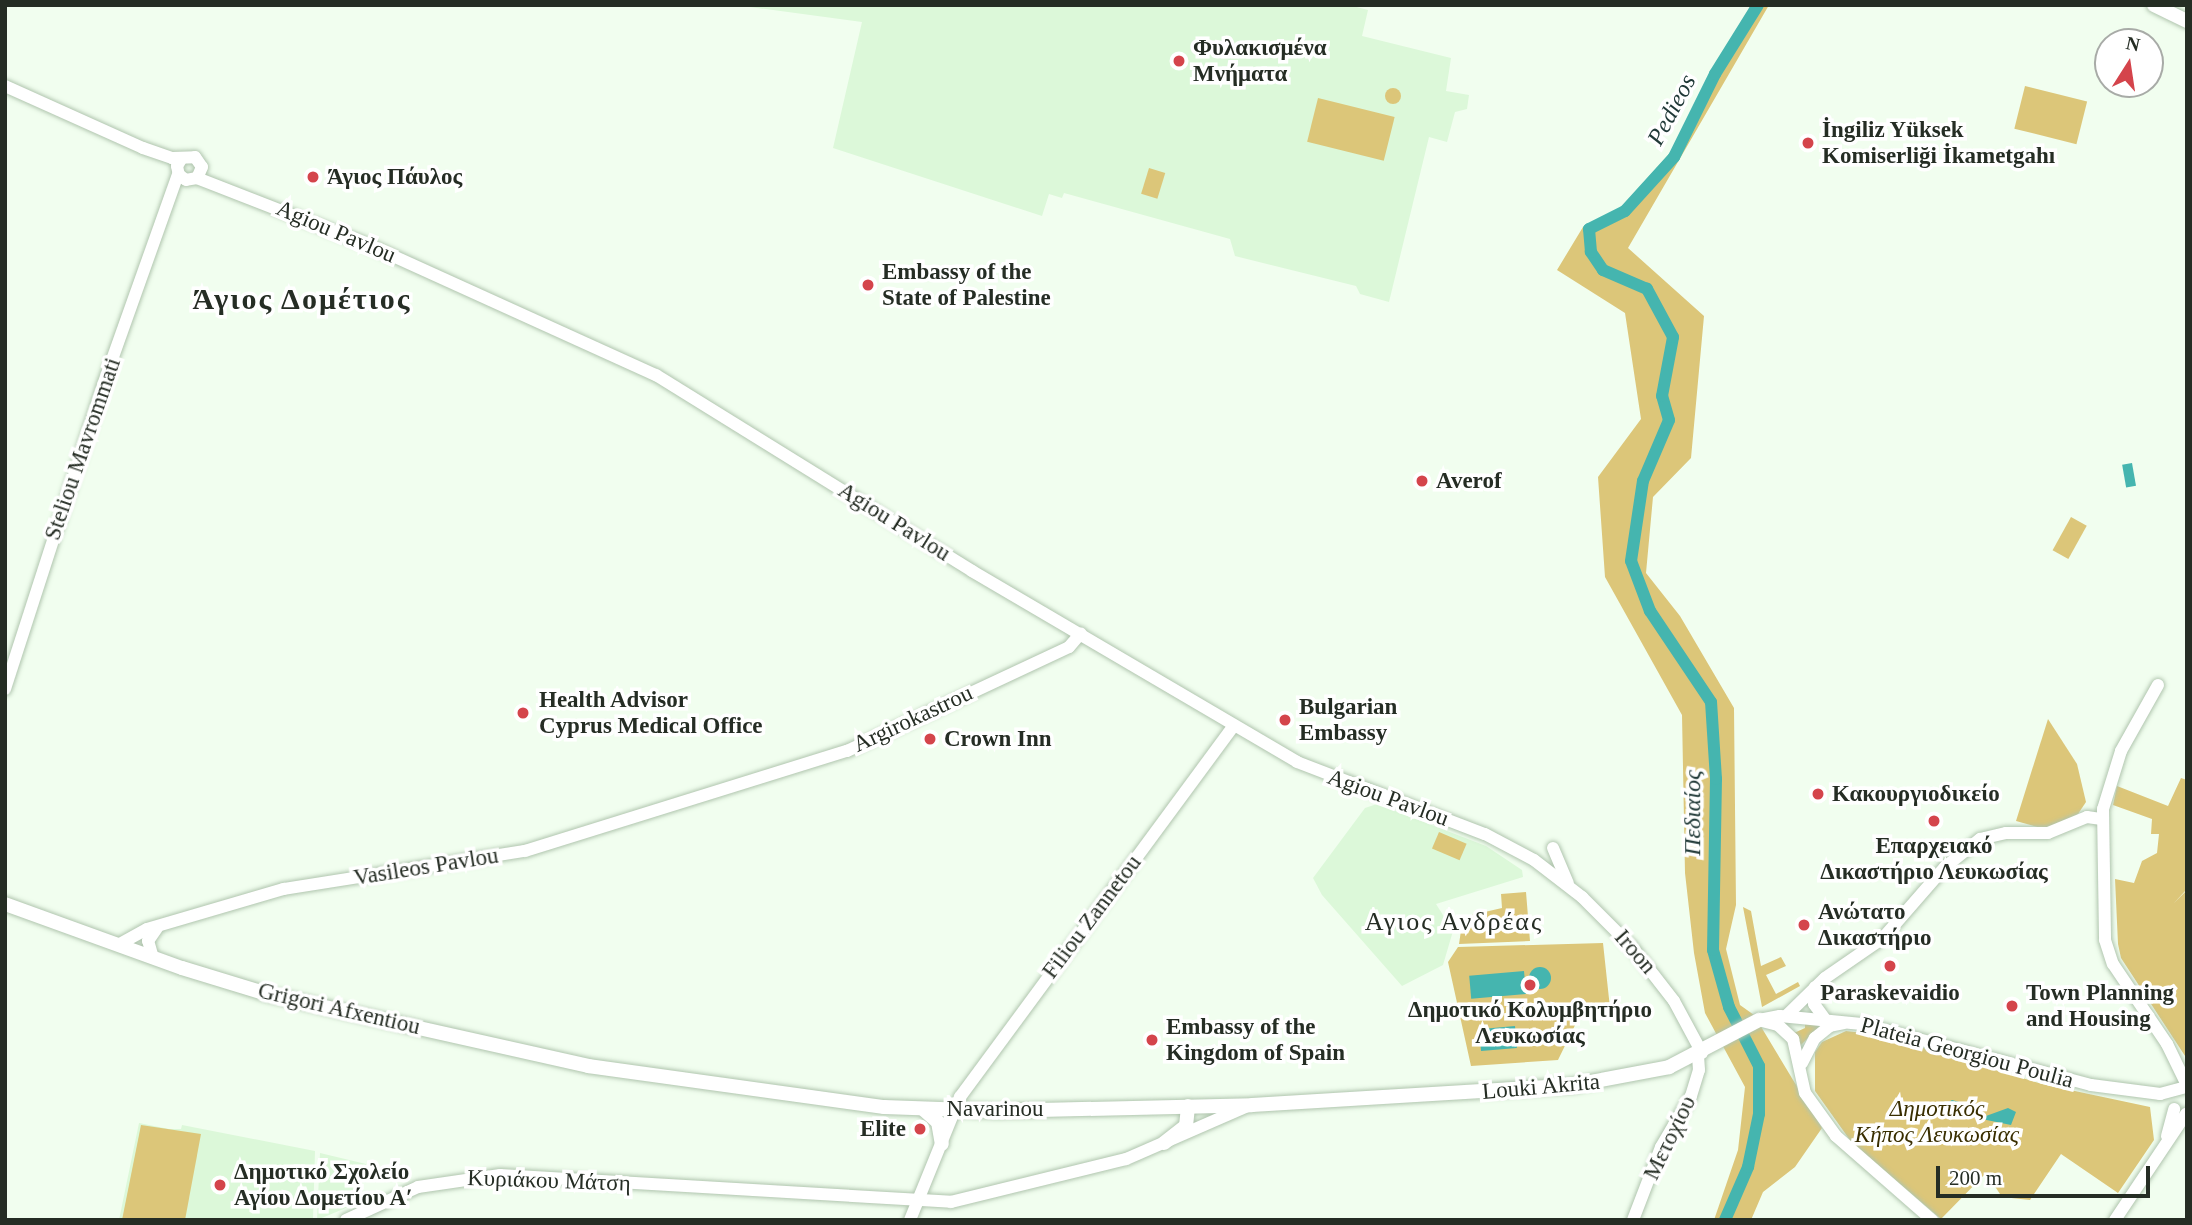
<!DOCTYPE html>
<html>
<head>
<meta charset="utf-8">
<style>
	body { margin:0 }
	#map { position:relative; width:2192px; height:1225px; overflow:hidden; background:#f1feef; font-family:Georgia,serif }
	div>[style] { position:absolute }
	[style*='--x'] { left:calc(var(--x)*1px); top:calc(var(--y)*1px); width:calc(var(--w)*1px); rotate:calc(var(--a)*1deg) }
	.built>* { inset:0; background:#dcf8d9 }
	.green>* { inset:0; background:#dcc679; transform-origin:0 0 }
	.round { border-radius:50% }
	.water>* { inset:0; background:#45b5af; transform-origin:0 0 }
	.river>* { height:12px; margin:-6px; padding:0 6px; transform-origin:6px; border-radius:6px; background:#45b5af }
	.roads { filter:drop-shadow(0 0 2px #b0c5ae) drop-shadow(0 0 2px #b0c5ae) }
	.secondary>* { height:12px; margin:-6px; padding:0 6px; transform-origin:6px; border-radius:6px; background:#fff }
	.primary>* { height:14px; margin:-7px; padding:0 7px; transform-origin:7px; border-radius:7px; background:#fff }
	.dots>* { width:19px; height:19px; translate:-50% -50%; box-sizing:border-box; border:4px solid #fff; border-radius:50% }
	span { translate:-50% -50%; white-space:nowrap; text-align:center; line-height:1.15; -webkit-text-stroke:7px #fff; paint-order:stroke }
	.poi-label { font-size:23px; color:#252d24; font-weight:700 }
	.left { translate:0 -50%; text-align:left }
	.right { translate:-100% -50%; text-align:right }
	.street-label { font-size:23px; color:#252d24 }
	.park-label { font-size:23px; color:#392e00; font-style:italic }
	.water-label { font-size:24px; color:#203937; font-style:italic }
	.quarter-label { font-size:26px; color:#252d24; letter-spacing:2px }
	.district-label { font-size:30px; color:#252d24; font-weight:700; letter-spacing:2px }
	.frame { position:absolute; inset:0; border:7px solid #252d24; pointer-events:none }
	.north { position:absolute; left:2094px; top:28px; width:70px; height:70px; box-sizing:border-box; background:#fff; border:2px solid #a8aba7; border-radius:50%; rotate:12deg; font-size:19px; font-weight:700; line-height:28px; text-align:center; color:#252d24 }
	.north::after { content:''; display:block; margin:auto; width:24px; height:32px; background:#d4444b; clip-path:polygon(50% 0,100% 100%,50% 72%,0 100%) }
	.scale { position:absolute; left:1936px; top:1166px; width:214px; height:32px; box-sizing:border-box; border:4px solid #252d24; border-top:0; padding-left:9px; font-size:21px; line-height:24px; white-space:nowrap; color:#252d24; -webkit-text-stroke:5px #fff; paint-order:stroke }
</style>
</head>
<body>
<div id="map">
	<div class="built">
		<div style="clip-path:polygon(735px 5px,1349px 5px,1368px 10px,1362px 36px,1451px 58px,1446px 91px,1469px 95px,1467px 109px,1455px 112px,1447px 142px,1429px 137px,1389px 302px,1360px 294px,1356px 286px,1235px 256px,1230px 239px,1064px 193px,1062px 198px,1049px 194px,1042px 216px,833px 148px,862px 22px)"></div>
		<div style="clip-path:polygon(1377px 804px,1486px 846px,1522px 870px,1523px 877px,1436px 904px,1453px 931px,1443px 965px,1402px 986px,1322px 895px,1313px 878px,1365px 808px)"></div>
		<div style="clip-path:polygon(139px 1123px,169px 1129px,181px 1129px,182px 1125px,315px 1151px,313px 1220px,119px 1220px)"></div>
		<div style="clip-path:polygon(320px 1153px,366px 1164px,362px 1187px,365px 1200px,317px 1220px)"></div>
	</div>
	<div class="green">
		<div style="clip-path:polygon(1751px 5px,1769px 5px,1628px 248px,1704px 316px,1691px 458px,1653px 497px,1646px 573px,1680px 616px,1734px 708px,1736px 905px,1726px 949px,1740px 1005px,1754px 1015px,1822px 1128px,1795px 1167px,1763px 1192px,1751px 1220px,1714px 1220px,1738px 1150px,1745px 1087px,1705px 1013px,1694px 953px,1685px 873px,1682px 715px,1605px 577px,1598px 477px,1641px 419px,1625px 313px,1557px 270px,1583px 227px,1618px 211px,1670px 153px)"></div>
		<div style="left:2025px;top:86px;width:64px;height:44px;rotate:14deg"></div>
		<div class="round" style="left:1385px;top:88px;width:16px;height:16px"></div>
		<div style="left:1318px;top:98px;width:79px;height:45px;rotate:14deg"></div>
		<div style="left:1149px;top:168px;width:17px;height:27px;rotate:17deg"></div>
		<div style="left:2071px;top:517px;width:18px;height:38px;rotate:29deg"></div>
		<div style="clip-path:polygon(2048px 719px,2077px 764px,2086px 802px,2074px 820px,2045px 829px,2016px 821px)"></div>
		<div style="clip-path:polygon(2181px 778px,2187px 780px,2187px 889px,2174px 903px,2187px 890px,2187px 1059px,2121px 958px,2118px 944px,2115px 879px,2134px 883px,2142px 861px,2157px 853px,2159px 834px,2151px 834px,2152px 819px,2113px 805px,2117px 786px,2168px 806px)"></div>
		<div style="left:1439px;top:832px;width:30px;height:18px;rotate:23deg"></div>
		<div style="clip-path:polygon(1526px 892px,1530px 941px,1459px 944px,1463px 917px,1502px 908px,1501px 894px)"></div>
		<div style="clip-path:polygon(1743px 907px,1751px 911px,1761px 966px,1781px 957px,1786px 966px,1766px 975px,1776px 994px,1798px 982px,1800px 986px,1762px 1007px)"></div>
		<div style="clip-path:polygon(1603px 943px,1610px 1008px,1580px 1015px,1558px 1060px,1471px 1066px,1448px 962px,1458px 947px)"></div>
		<div style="clip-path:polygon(1805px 1021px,1823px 1023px,1800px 1046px,1794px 1033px,1805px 1028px)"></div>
		<div style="clip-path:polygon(1846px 1031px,1880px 1035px,2042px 1084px,2150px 1107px,2154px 1140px,2118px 1193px,2061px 1154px,2030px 1200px,2002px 1197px,1986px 1173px,1941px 1219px,1852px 1143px,1815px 1091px,1815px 1052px,1822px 1042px)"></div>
		<div style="clip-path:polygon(141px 1125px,201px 1134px,185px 1220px,122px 1220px)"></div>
	</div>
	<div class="water">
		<div style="left:2132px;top:463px;width:23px;height:10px;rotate:80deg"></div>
		<div class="round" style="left:1529px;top:967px;width:22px;height:22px"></div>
		<div style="left:1524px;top:971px;width:23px;height:55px;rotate:85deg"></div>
		<div style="left:1515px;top:1026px;width:22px;height:36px;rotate:85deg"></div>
		<div style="clip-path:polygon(1952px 1100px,1959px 1102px,1956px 1109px,1969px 1116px,1947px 1118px,1938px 1109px)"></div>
		<div style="clip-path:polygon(2008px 1108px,2016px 1112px,2011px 1125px,1977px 1118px,1978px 1114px,1986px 1116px)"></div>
	</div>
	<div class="river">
		<div style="--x:1725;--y:1220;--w:58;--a:-66.5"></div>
		<div style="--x:1748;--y:1167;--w:54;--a:-78.3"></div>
		<div style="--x:1759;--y:1114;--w:48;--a:-90"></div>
		<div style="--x:1759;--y:1066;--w:66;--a:-117"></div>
		<div style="--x:1729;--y:1007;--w:59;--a:-105.7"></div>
		<div style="--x:1713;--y:950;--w:171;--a:-89"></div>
		<div style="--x:1716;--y:779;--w:77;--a:-93.7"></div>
		<div style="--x:1711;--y:702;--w:110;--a:-123.8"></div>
		<div style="--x:1650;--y:611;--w:53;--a:-110.8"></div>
		<div style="--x:1631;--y:561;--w:81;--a:-81.5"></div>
		<div style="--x:1643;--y:481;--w:66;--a:-66.9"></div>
		<div style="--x:1669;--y:420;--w:25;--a:-106"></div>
		<div style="--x:1662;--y:396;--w:60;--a:-79.4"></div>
		<div style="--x:1673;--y:337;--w:55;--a:-118.4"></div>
		<div style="--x:1647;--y:289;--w:48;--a:-156.6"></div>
		<div style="--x:1603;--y:270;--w:22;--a:-124"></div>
		<div style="--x:1591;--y:252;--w:23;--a:-95"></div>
		<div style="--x:1589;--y:229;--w:40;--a:-26.6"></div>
		<div style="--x:1625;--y:211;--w:73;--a:-47.8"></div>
		<div style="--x:1674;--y:157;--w:93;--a:-63.7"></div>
		<div style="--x:1715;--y:74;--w:81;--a:-58.1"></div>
	</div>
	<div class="roads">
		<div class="secondary">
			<div style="--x:5;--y:86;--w:151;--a:24.2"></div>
			<div style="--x:143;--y:148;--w:31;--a:19"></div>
			<div style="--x:172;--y:158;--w:23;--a:-2"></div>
			<div style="--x:195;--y:157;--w:12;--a:55"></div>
			<div style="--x:202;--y:167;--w:12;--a:114"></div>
			<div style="--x:197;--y:178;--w:11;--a:170"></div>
			<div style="--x:186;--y:180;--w:9;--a:-144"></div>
			<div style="--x:179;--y:175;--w:9;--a:-103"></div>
			<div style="--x:177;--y:166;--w:9;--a:-58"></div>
			<div style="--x:197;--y:178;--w:187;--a:21.3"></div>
			<div style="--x:371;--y:246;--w:313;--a:24.4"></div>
			<div style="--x:656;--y:375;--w:372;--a:31.8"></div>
			<div style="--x:972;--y:571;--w:377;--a:30.4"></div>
			<div style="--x:1297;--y:762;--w:201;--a:21"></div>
			<div style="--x:1485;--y:834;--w:55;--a:28"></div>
			<div style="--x:1534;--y:860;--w:61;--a:37.6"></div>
			<div style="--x:1582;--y:897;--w:71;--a:45"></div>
			<div style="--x:1632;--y:947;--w:68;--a:52.1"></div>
			<div style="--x:1674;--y:1001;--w:59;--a:61.7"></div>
			<div style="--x:2158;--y:685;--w:76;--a:119.3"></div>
			<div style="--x:2121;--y:751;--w:61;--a:107.2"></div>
			<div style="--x:2103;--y:809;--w:131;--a:89.1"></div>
			<div style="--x:2105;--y:940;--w:25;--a:72"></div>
			<div style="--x:2113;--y:964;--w:97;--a:56"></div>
			<div style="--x:2167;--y:1044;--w:46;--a:64"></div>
			<div style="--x:5;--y:689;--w:319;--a:-72.1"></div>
			<div style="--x:103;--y:385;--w:224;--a:-70.4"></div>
			<div style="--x:1553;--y:848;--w:38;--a:67"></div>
			<div style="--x:118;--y:945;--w:33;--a:-29"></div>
			<div style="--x:147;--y:929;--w:143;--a:-16.3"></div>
			<div style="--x:284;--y:889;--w:244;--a:-9"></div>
			<div style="--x:525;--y:851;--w:337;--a:-17.3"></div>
			<div style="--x:847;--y:751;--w:245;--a:-25.1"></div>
			<div style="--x:1069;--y:647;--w:18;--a:-49"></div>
			<div style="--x:153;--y:958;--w:18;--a:-106"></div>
			<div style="--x:148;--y:941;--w:16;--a:-55"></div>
			<div style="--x:1815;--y:987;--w:17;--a:93"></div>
			<div style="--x:1814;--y:1004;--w:17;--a:54"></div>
			<div style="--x:1786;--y:1016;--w:54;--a:-44.3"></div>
			<div style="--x:1825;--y:978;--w:70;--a:-34.6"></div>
			<div style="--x:1883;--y:938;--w:94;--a:-48.9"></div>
			<div style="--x:1945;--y:867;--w:45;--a:-38.7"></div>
			<div style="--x:1980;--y:839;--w:27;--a:-13"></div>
			<div style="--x:2006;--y:833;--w:42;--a:0"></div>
			<div style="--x:2048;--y:833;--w:42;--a:-22.3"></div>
			<div style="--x:2087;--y:817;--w:15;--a:8"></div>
			<div style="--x:1759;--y:1020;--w:21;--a:-11"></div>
			<div style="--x:1780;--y:1016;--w:82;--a:5.6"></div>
			<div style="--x:1862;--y:1024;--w:237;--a:14.9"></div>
			<div style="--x:2091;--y:1085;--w:70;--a:7.4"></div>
			<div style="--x:2160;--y:1094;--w:28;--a:-15"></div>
			<div style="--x:1762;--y:1021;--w:16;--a:14"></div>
			<div style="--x:1778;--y:1025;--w:21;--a:43"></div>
			<div style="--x:1793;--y:1039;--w:55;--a:77.5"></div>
			<div style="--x:1805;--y:1093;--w:53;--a:54.2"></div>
			<div style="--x:1836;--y:1136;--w:128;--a:41.2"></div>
			<div style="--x:1802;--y:1063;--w:28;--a:-63"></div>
			<div style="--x:1815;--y:1038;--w:19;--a:-39"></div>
			<div style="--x:1830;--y:1026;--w:14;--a:-12"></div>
			<div style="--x:2167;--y:1136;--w:28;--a:-75"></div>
			<div style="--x:346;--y:1220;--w:79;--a:-24.6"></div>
			<div style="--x:418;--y:1187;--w:83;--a:-8.3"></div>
			<div style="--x:500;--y:1175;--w:452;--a:3.4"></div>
			<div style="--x:951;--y:1202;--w:180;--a:-13.8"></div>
			<div style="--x:1126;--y:1159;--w:133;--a:-23.5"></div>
			<div style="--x:910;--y:1220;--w:133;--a:-67.9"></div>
			<div style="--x:960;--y:1097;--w:461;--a:-53.6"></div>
			<div style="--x:1633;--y:1220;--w:78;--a:-69"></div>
			<div style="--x:1661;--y:1147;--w:59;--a:-59.5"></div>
			<div style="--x:1691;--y:1096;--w:27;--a:-73"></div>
			<div style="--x:1699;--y:1070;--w:15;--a:-94"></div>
			<div style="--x:2115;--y:1220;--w:128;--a:-56.2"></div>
		</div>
		<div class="primary">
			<div style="--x:2154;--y:5;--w:37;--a:26"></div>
			<div style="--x:5;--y:904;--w:188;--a:19.9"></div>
			<div style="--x:182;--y:968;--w:89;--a:17"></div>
			<div style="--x:267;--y:994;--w:329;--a:12.6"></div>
			<div style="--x:588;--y:1066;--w:299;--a:7.9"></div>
			<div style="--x:884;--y:1107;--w:113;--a:2"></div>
			<div style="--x:997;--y:1111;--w:255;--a:-1.3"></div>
			<div style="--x:1252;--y:1105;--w:324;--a:-3.5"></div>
			<div style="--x:1575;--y:1085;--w:96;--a:-10.8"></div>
			<div style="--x:1669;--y:1067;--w:102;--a:-27.6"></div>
			<div style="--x:923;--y:1109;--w:20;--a:41"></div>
			<div style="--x:938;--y:1122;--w:22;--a:80"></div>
			<div style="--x:1164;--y:1143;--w:28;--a:-38"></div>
			<div style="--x:1186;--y:1126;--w:20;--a:-84"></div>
		</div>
	</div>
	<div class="dots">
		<div style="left:1179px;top:61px;background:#d4444b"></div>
		<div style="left:1808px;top:143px;background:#d4444b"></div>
		<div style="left:313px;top:177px;background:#d4444b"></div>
		<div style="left:868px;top:285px;background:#d4444b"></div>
		<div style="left:1422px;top:481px;background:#d4444b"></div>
		<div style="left:523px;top:713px;background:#d4444b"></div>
		<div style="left:1285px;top:720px;background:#d4444b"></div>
		<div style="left:930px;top:739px;background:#d4444b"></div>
		<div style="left:1818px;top:794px;background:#d4444b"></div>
		<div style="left:1934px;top:821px;background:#d4444b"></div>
		<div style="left:1804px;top:925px;background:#d4444b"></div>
		<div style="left:1890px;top:966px;background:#d4444b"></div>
		<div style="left:1530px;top:985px;background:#d4444b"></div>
		<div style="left:2012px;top:1006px;background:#d4444b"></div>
		<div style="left:1152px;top:1040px;background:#d4444b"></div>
		<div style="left:920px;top:1129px;background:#d4444b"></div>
		<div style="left:220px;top:1185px;background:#d4444b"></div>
	</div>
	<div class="poi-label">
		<span class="left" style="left:1193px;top:61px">Φυλακισμένα<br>Μνήματα</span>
		<span class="left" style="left:1822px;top:143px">İngiliz Yüksek<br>Komiserliği İkametgahı</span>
		<span class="left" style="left:327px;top:177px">Άγιος Πάυλος</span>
		<span class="left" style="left:882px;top:285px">Embassy of the<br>State of Palestine</span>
		<span class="left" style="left:1436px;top:481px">Averof</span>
		<span class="left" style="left:539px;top:713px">Health Advisor<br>Cyprus Medical Office</span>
		<span class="left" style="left:1299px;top:720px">Bulgarian<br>Embassy</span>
		<span class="left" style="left:944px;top:739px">Crown Inn</span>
		<span class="left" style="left:1832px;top:794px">Κακουργιοδικείο</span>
		<span style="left:1934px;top:859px">Επαρχειακό<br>Δικαστήριο Λευκωσίας</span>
		<span class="left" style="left:1818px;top:925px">Ανώτατο<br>Δικαστήριο</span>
		<span style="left:1890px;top:993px">Paraskevaidio</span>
		<span class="left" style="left:2026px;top:1006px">Town Planning<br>and Housing</span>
		<span style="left:1530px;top:1023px">Δημοτικό Κολυμβητήριο<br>Λευκωσίας</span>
		<span class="left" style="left:1166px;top:1040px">Embassy of the<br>Kingdom of Spain</span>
		<span class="right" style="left:906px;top:1129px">Elite</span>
		<span class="left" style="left:234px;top:1185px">Δημοτικό Σχολείο<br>Αγίου Δομετίου Αʹ</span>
	</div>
	<div class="street-label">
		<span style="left:336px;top:232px;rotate:23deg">Agiou Pavlou</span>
		<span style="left:83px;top:449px;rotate:-71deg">Steliou Mavrommati</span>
		<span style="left:894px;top:522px;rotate:32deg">Agiou Pavlou</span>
		<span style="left:913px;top:719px;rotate:-25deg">Argirokastrou</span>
		<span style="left:1388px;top:798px;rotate:20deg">Agiou Pavlou</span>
		<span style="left:426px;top:867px;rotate:-9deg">Vasileos Pavlou</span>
		<span style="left:1092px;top:917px;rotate:-53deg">Filiou Zannetou</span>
		<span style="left:1635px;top:952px;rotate:49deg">Iroon</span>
		<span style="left:339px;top:1009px;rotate:13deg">Grigori Afxentiou</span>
		<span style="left:1967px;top:1053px;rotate:15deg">Plateia Georgiou Poulia</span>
		<span style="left:1541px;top:1087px;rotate:-5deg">Louki Akrita</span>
		<span style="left:995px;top:1109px">Navarinou</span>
		<span style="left:1670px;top:1138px;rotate:-64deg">Μετοχίου</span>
		<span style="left:549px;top:1181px;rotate:2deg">Κυριάκου Μάτση</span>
	</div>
	<div class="park-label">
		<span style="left:1937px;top:1122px">Δημοτικός<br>Κήπος Λευκωσίας</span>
	</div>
	<div class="water-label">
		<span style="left:1672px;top:110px;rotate:-62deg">Pedieos</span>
		<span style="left:1693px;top:813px;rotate:-90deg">Πεδιαίος</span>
	</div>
	<div class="quarter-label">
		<span style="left:1454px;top:922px">Αγιος Ανδρέας</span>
	</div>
	<div class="district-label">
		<span style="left:302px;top:299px">Άγιος Δομέτιος</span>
	</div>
	<div class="frame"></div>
	<div class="north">N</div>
	<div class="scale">200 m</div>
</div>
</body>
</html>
